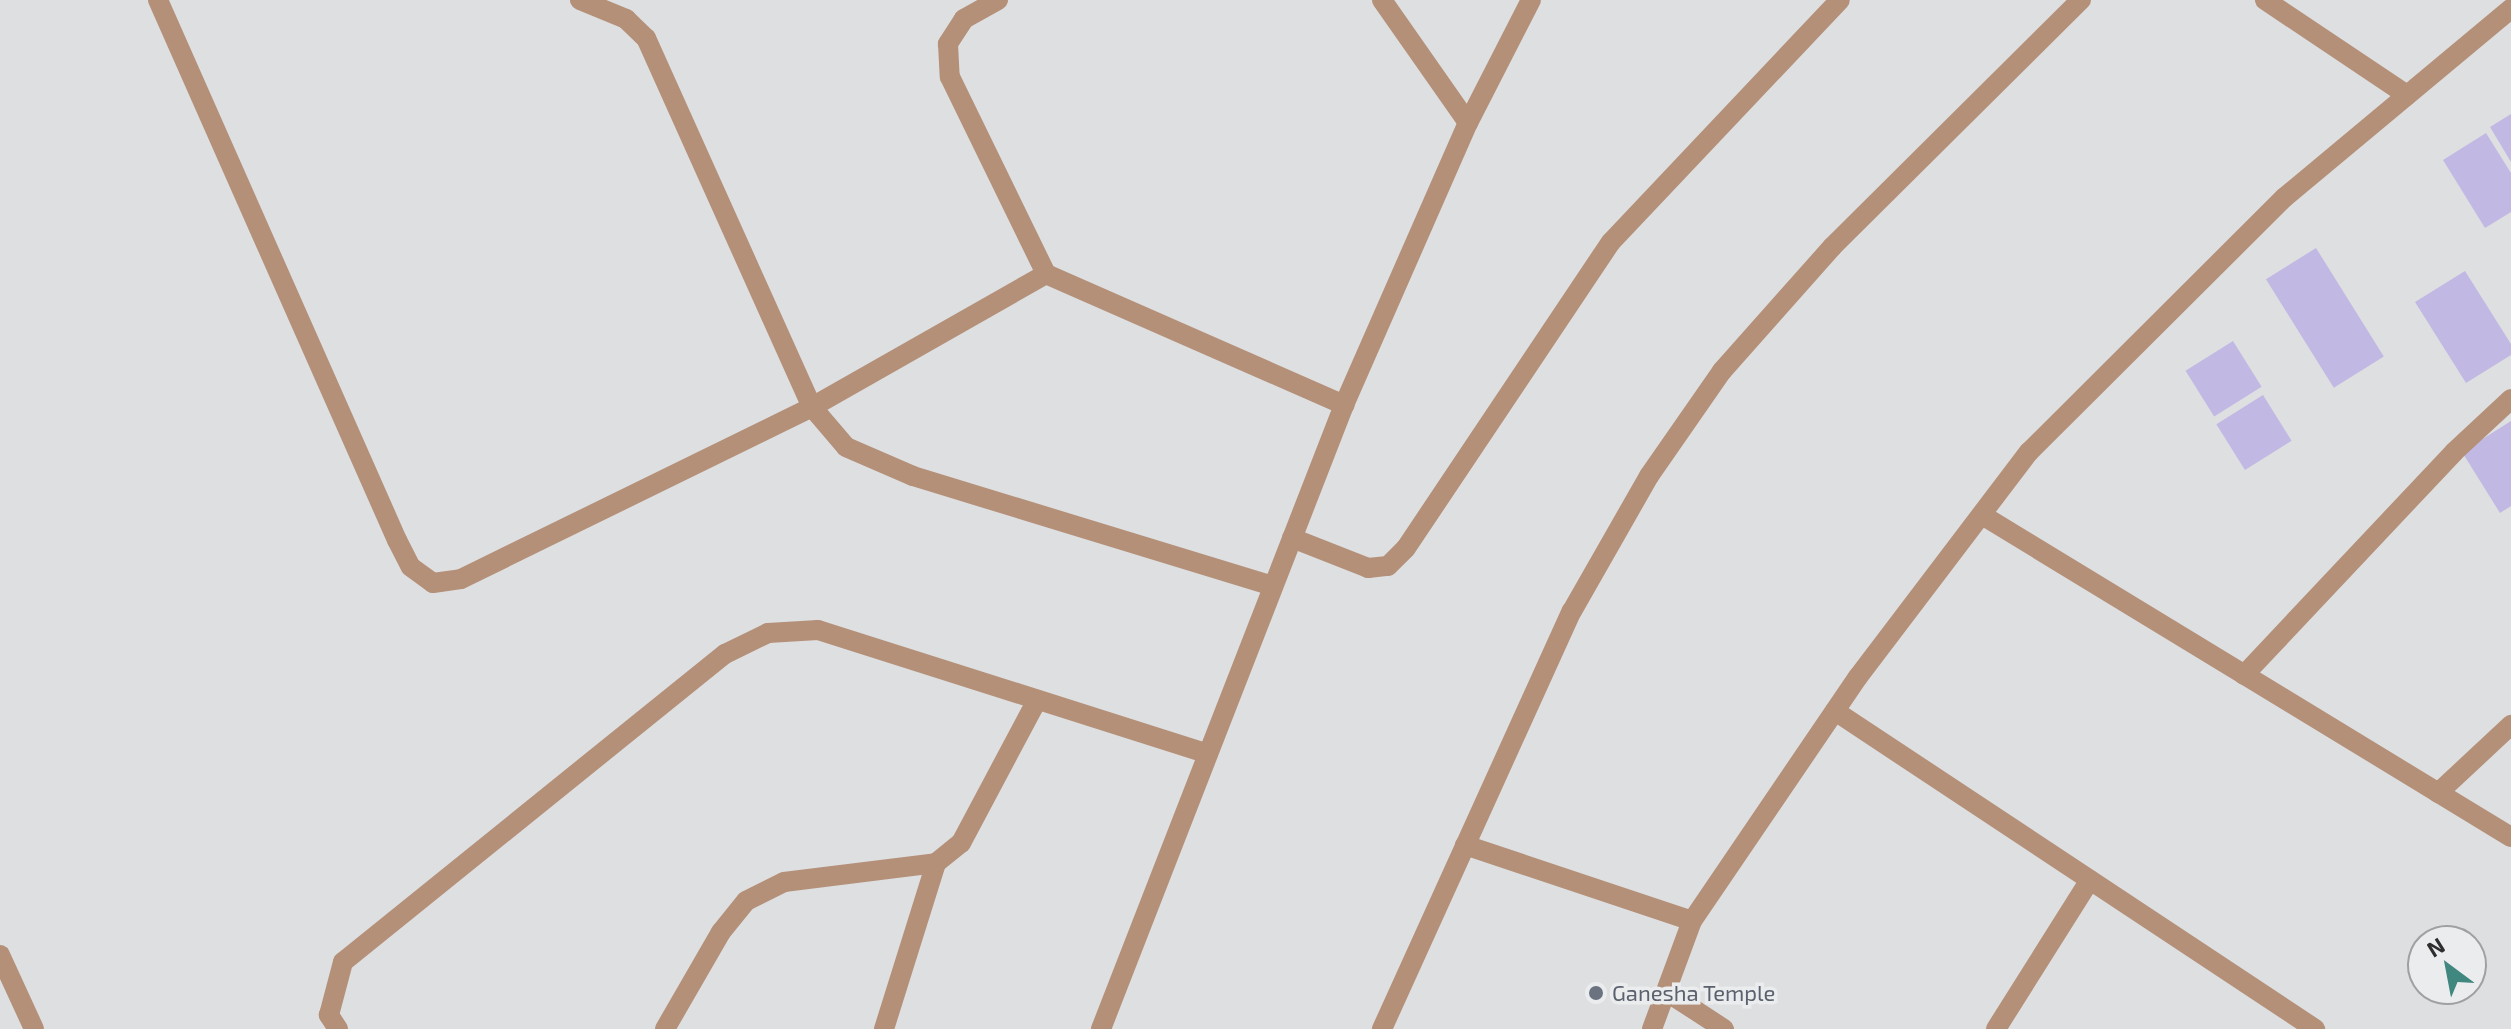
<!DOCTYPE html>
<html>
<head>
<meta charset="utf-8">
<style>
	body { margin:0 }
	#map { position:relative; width:2511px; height:1029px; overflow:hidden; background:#dedfe1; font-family:"Exo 2",sans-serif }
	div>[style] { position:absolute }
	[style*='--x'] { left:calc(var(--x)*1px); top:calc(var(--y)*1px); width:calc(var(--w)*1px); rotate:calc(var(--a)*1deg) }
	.building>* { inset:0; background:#c2b8e4; transform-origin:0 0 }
	.minor>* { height:20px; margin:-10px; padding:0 10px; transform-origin:10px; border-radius:10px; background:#b49079 }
	.dots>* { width:22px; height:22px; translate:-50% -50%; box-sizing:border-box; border:4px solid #ebecee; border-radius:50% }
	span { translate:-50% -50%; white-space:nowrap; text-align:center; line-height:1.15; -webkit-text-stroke:7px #ebecee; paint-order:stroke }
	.worship-label { font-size:22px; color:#5b616d }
	.left { translate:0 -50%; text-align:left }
	.north { position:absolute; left:2407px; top:925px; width:80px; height:80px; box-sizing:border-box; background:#ebecee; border:2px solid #9fa0a2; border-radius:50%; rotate:328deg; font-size:22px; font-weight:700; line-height:32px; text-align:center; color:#2e2e2f }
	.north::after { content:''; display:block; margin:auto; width:28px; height:36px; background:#40877f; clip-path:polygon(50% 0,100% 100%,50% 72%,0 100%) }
</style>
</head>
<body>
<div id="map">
	<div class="building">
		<div style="clip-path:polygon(2511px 114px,2511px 162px,2490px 127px)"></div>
		<div style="clip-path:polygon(2486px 133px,2511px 173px,2511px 212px,2485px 228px,2443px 160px)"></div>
		<div style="left:2316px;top:248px;width:128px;height:59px;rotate:58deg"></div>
		<div style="clip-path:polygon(2465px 271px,2511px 344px,2511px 355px,2466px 383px,2415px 302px)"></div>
		<div style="left:2233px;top:341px;width:54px;height:56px;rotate:58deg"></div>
		<div style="left:2263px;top:395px;width:54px;height:55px;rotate:58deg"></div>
		<div style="clip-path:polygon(2511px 421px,2511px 506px,2500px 513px,2462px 452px)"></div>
	</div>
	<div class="minor">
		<div style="--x:158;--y:0;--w:591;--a:66.13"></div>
		<div style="--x:397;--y:540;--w:30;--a:63"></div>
		<div style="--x:411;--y:567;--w:27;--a:36"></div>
		<div style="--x:433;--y:583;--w:28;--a:-8"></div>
		<div style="--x:461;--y:579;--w:391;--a:-26.1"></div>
		<div style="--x:812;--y:407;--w:269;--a:-29.6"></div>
		<div style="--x:580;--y:0;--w:50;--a:22.4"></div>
		<div style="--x:626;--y:19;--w:28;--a:44"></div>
		<div style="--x:646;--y:38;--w:405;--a:65.8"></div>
		<div style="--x:812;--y:407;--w:52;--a:49.6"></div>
		<div style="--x:846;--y:447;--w:73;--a:23.4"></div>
		<div style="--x:913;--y:476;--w:376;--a:17"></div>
		<div style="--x:998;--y:0;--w:39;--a:151"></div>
		<div style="--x:964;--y:19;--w:30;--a:123"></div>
		<div style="--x:948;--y:44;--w:33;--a:87"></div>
		<div style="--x:950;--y:77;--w:219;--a:64"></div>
		<div style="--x:1046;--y:274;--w:326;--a:23.7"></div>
		<div style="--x:1382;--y:0;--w:150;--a:55"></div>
		<div style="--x:2265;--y:0;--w:171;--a:33.8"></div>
		<div style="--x:1982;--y:515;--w:619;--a:31.33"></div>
		<div style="--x:1292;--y:538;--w:82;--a:21.5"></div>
		<div style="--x:1368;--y:568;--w:20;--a:-6"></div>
		<div style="--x:1388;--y:566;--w:25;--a:-45"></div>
		<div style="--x:1406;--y:548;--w:368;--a:-56.2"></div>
		<div style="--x:1611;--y:242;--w:333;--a:-46.6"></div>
		<div style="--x:2244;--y:675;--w:306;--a:-46.7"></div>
		<div style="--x:2454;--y:452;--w:78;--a:-42.9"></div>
		<div style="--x:1835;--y:711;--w:576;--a:33.52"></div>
		<div style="--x:2438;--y:793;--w:100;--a:-43"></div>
		<div style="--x:1465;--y:845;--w:239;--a:18.5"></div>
		<div style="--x:0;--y:955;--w:81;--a:65.3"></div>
		<div style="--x:1667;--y:992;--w:68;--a:33"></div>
		<div style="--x:338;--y:1029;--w:17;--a:-123"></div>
		<div style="--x:329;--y:1015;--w:55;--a:-75.2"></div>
		<div style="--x:343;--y:962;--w:491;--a:-38.9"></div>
		<div style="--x:725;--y:654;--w:48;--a:-26"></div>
		<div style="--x:768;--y:633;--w:50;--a:-3.4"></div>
		<div style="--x:818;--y:630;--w:409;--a:17.6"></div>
		<div style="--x:665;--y:1029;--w:112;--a:-60"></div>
		<div style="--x:721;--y:932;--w:40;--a:-51"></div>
		<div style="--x:746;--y:901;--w:42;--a:-26.6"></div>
		<div style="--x:784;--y:882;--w:153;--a:-7.1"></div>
		<div style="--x:936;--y:863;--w:32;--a:-39"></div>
		<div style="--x:961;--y:843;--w:162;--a:-62"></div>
		<div style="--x:884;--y:1029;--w:174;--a:-72.6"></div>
		<div style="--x:1101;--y:1029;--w:670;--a:-68.72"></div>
		<div style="--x:1344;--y:405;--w:308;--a:-66.3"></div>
		<div style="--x:1468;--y:123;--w:138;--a:-62.9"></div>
		<div style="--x:1382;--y:1029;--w:459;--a:-65.6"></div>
		<div style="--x:1572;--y:611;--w:155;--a:-60.3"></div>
		<div style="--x:1649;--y:476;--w:128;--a:-55.2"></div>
		<div style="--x:1722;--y:371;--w:166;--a:-48.4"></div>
		<div style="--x:1832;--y:247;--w:351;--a:-44.8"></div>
		<div style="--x:1652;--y:1029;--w:115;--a:-69.7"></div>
		<div style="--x:1692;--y:921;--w:295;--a:-55.8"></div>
		<div style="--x:1858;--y:677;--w:283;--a:-52.8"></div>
		<div style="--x:2029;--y:452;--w:361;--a:-44.9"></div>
		<div style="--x:2285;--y:197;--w:294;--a:-39.8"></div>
		<div style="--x:1996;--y:1029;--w:176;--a:-57.8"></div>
	</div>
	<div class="dots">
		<div style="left:1596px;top:993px;background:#6b7280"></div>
	</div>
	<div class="worship-label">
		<span class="left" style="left:1612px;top:993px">Ganesha Temple</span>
	</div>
	<div class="north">N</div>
</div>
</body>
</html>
